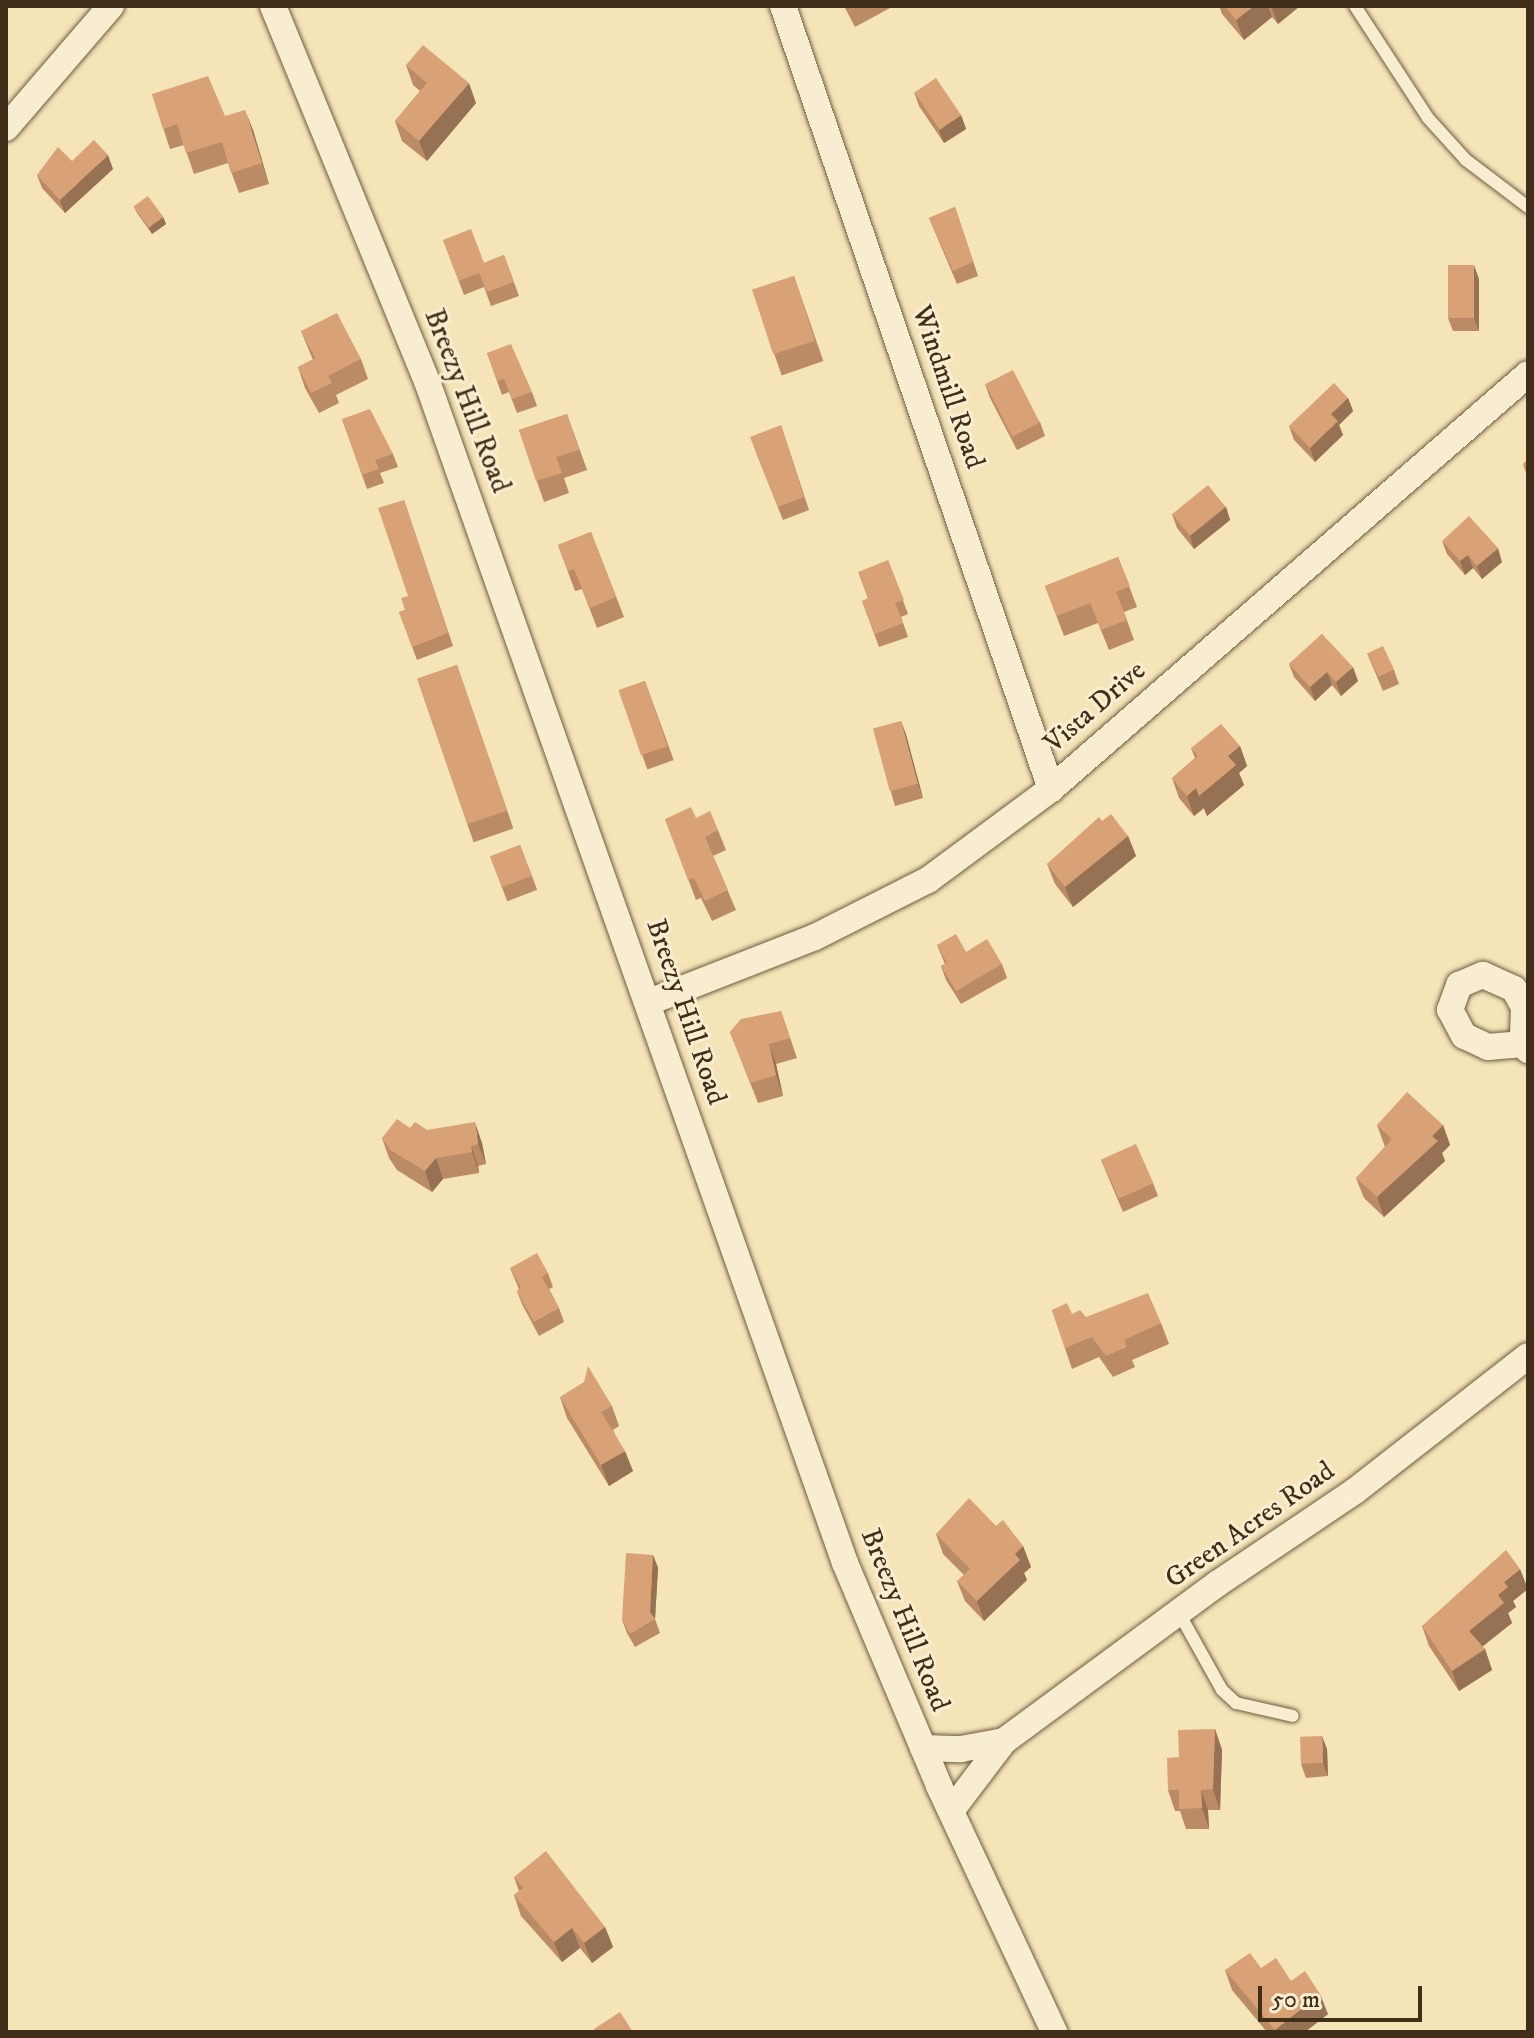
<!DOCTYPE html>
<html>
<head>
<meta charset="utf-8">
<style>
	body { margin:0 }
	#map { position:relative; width:1534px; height:2038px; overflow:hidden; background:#f4e4b7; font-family:"IM FELL DW Pica",serif }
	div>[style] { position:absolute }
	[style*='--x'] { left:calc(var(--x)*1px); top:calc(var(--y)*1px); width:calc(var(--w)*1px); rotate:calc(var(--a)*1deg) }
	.roads { filter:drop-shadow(0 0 2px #6e5c40) drop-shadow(0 0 2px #6e5c40) }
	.service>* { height:12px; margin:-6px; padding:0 6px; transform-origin:6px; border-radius:6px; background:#f8edd0 }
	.minor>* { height:26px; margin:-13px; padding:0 13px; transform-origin:13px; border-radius:13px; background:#f8edd0 }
	.wall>* { inset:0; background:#ba8b65; transform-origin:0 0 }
	.shaded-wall>* { inset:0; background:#977153 }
	.building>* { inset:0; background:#d8a276; transform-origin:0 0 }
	span { translate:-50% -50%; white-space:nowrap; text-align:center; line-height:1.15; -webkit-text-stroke:6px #f8edd0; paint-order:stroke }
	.street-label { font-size:28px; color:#412e19 }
	.frame { position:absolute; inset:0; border:8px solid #412e19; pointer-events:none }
	.scale { position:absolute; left:1258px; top:1986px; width:164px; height:36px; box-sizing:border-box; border:4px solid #412e19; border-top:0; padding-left:10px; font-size:24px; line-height:28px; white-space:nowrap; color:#412e19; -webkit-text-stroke:6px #f8edd0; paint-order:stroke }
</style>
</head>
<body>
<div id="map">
	<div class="roads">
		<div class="service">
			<div style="--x:1355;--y:6;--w:134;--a:56.9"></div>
			<div style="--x:1428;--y:118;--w:57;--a:47.9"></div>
			<div style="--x:1466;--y:160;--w:78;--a:37.2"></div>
			<div style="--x:1179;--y:1613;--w:88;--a:60.8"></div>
			<div style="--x:1222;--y:1690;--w:19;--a:43"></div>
			<div style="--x:1236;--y:1703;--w:58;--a:12.8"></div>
		</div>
		<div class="minor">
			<div style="--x:273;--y:6;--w:409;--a:67.7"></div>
			<div style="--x:428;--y:384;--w:1251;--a:70.52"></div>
			<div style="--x:845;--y:1563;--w:242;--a:67.1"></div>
			<div style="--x:939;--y:1786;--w:272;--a:64.9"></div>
			<div style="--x:783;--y:6;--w:828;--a:71.11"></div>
			<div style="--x:6;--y:128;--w:161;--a:-49.3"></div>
			<div style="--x:649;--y:1002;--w:178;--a:-21.4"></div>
			<div style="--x:815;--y:937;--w:127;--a:-26.8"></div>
			<div style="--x:928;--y:880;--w:153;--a:-36.5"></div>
			<div style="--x:1051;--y:789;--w:632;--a:-41.02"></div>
			<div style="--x:1523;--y:1044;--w:35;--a:175"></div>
			<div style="--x:1488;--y:1047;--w:26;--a:-155"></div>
			<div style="--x:1464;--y:1036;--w:30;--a:-118"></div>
			<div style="--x:1450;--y:1010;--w:27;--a:-70"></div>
			<div style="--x:1459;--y:985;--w:26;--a:-23"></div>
			<div style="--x:1483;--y:975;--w:34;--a:24"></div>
			<div style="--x:1514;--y:989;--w:21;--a:61"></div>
			<div style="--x:1524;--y:1007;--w:37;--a:92"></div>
			<div style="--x:1523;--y:1044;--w:8;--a:50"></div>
			<div style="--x:923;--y:1748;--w:38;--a:2"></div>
			<div style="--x:961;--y:1749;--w:44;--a:-10.5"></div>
			<div style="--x:951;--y:1811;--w:88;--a:-52.9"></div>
			<div style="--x:1004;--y:1741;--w:265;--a:-36.4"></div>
			<div style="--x:1217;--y:1584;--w:166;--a:-34"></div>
			<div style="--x:1355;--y:1491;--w:219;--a:-38"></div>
		</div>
	</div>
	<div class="wall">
		<div style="clip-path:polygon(844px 6px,890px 6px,890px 8px,855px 27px)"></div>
		<div style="clip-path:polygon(1219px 6px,1300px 6px,1278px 24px,1272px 17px,1244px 40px,1222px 14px)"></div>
		<div style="clip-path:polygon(406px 65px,476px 103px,427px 161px,402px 141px,395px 121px,420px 91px,413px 85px)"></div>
		<div style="clip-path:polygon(914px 92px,961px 115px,966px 129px,944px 143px,919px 106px)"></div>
		<div style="clip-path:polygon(152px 94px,225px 116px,253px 130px,269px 184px,239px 193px,228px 163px,194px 174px,184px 145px,170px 149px)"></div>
		<div style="clip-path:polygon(72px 161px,113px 169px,65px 213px,42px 188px,37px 175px)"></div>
		<div style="clip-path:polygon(134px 207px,163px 217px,166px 224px,152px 234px,137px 213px)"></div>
		<div style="clip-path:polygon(955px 207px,978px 276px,957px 284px,929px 218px)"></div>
		<div style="clip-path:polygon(443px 240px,484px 263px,504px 255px,519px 296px,491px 306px,484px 287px,464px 295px)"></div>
		<div style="left:794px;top:276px;width:90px;height:44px;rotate:71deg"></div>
		<div style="clip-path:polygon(1479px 279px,1479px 331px,1453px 331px,1448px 318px)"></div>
		<div style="clip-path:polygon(301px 331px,361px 359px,368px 379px,336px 395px,339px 403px,319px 413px,305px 388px,298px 367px,313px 360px)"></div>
		<div style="clip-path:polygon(487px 353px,532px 392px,537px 406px,517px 413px,509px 392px,502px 395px)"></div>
		<div style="clip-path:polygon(985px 384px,1040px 422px,1045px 436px,1017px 450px,990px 398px)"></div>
		<div style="clip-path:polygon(1348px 398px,1353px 411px,1339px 425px,1343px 435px,1315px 462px,1294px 440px,1289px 426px)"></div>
		<div style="clip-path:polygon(567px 414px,587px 470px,564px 478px,569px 493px,544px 502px,519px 430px)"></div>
		<div style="clip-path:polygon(342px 419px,393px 454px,398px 467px,380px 473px,384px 483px,367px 489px)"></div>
		<div style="clip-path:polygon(781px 425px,809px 510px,783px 520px,755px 450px)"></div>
		<div style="clip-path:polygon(1528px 459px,1528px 478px,1523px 464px)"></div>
		<div style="clip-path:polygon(404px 500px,453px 646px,417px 660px,399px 612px,405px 610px,408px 596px)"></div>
		<div style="clip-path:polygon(1226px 507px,1230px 520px,1194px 549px,1177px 528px,1172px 514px)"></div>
		<div style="clip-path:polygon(591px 532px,624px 617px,597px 628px,582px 589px,575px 591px,558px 545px)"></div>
		<div style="clip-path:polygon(1442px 541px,1502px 562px,1482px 579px,1473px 568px,1465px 575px,1447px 554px)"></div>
		<div style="clip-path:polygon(1118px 557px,1137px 607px,1124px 612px,1134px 640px,1109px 650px,1098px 623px,1064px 636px,1045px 586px)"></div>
		<div style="clip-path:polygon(888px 560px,908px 614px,901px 617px,908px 637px,879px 647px,862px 601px,867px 599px)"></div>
		<div style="clip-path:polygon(1322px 634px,1358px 681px,1341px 696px,1332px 685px,1315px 701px,1294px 677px,1289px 664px)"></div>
		<div style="clip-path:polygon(1367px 653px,1394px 670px,1399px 684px,1383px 691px)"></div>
		<div style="left:457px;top:665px;width:173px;height:42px;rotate:71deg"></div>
		<div style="left:645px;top:681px;width:84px;height:28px;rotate:70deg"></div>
		<div style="clip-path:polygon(901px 721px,923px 798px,895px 806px,891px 792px)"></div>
		<div style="clip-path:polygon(1240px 746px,1247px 766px,1239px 773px,1244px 785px,1207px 816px,1204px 808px,1194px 816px,1179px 798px,1172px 778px,1195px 758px,1191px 748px)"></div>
		<div style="clip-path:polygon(696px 818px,718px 830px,726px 850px,713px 856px,736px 910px,712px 921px,701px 898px,696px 900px,665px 819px)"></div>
		<div style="clip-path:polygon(1102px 821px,1128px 836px,1136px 856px,1073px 907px,1055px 884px,1047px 864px)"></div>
		<div style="left:520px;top:845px;width:48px;height:32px;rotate:69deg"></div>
		<div style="clip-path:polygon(937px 945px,966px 952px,1002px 964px,1007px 978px,961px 1004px,946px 980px,941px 966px,945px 964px)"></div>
		<div style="clip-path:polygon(781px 1011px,797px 1058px,776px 1064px,783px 1096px,758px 1103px,730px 1032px)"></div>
		<div style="clip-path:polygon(1377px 1125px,1443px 1125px,1450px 1145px,1442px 1153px,1445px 1161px,1384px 1217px,1364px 1198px,1356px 1178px,1385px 1147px)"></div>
		<div style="clip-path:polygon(410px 1128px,427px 1130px,482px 1143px,486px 1164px,478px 1166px,479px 1173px,443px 1179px,432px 1192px,397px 1170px,389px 1158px,382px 1138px)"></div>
		<div style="clip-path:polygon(1101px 1160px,1153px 1183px,1158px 1196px,1123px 1212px)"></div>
		<div style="clip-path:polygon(510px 1268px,548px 1273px,553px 1287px,549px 1289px,559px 1308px,564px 1322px,539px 1336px,522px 1304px,517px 1291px,519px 1289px)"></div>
		<div style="clip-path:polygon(1052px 1310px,1086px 1317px,1161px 1323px,1169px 1344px,1132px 1360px,1135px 1367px,1113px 1377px,1099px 1357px,1072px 1369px)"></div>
		<div style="clip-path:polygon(560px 1397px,612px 1406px,619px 1426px,613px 1430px,633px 1471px,609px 1486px,567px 1418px)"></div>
		<div style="clip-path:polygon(996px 1526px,1023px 1546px,1031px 1567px,1024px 1573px,1027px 1580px,984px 1621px,965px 1601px,957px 1581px,964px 1575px,943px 1554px,936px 1534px)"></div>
		<div style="clip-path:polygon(653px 1555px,658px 1568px,655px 1619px,660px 1633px,635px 1647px,627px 1633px,622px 1620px)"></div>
		<div style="clip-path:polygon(1528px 1589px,1513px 1601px,1516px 1607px,1508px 1613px,1512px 1623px,1482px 1646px,1485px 1649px,1492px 1670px,1459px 1691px,1429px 1646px,1422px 1626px)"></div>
		<div style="clip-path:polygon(1215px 1729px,1222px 1750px,1220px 1810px,1208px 1810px,1209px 1829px,1186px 1829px,1180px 1811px,1175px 1811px,1168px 1790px,1179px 1757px)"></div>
		<div style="clip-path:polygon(1327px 1749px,1328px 1776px,1306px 1778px,1301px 1764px)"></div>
		<div style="clip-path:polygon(514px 1877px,605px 1927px,613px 1947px,592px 1963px,580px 1948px,562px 1962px,521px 1916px,514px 1895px,519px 1891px)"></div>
		<div style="clip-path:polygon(1261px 1968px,1291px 1981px,1328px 2014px,1305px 2032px,1267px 2032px,1232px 1990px,1225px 1970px)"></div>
	</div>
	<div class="shaded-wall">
		<div style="clip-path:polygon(1254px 6px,1268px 6px,1272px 17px,1244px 40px,1236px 20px)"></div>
		<div style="clip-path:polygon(1271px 6px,1300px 6px,1278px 24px)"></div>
		<div style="clip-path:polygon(469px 83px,476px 103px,427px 161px,419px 141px)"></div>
		<div style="clip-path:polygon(245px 110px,253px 130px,269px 184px,262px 163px)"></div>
		<div style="clip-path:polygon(961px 115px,966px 129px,944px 143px,939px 130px)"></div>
		<div style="clip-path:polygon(108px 155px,113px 169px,65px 213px,60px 200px)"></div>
		<div style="clip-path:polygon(163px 217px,166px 224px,152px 234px,149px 228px)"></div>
		<div style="clip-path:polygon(1474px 265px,1479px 279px,1479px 331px,1474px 318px)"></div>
		<div style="clip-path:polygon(1348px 398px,1353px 411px,1339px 425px,1343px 435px,1315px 462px,1310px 448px,1331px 414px)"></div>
		<div style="clip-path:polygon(1226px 507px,1230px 520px,1194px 549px,1190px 536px)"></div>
		<div style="clip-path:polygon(1498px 548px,1502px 562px,1482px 579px,1477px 566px)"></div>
		<div style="clip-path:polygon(1468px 555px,1473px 568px,1465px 575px,1460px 561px)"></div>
		<div style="clip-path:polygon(1353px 667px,1358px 681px,1341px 696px,1336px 682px)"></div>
		<div style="clip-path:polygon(1327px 672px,1332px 685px,1315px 701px,1310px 687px)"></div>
		<div style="clip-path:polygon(901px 721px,906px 734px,923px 798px,918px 784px)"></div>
		<div style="clip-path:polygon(1240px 746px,1247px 766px,1239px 773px,1244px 785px,1207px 816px,1199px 796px,1228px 756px)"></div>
		<div style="clip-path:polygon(1196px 788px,1204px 808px,1194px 816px,1187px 796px)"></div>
		<div style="clip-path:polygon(1128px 836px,1136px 856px,1073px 907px,1065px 887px)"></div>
		<div style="clip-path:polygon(769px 1044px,776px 1064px,783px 1096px,776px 1075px)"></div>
		<div style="clip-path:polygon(475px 1122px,482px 1143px,486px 1164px,478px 1144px)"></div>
		<div style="clip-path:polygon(1443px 1125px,1450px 1145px,1442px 1153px,1445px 1161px,1384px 1217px,1377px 1197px)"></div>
		<div style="clip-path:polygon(471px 1146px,478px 1166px,479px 1173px,472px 1152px)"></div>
		<div style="clip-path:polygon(436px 1158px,443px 1179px,432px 1192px,425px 1171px)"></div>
		<div style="clip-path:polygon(625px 1451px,633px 1471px,609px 1486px,601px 1465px)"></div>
		<div style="clip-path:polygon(1023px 1546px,1031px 1567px,1024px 1573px,1027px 1580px,984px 1621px,977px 1601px,1015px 1554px)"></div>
		<div style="clip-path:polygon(653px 1555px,658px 1568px,655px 1619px,650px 1612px)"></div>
		<div style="clip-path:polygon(1520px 1569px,1528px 1589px,1513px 1601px,1516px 1607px,1508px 1613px,1512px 1623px,1477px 1651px,1469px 1631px,1498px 1595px,1504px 1582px)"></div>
		<div style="clip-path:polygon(1485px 1649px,1492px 1670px,1459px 1691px,1452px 1671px)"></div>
		<div style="clip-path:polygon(1215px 1729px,1222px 1750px,1220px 1810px,1213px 1789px)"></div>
		<div style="clip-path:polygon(1322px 1736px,1327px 1749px,1328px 1776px,1323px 1763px)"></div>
		<div style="clip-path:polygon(1201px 1790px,1208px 1810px,1209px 1829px,1202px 1808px)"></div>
		<div style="clip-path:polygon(605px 1927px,613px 1947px,592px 1963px,584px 1943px)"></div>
		<div style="clip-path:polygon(572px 1928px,580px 1948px,562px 1962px,554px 1942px)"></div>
		<div style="clip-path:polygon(1320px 1994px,1328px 2014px,1305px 2032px,1275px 2032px,1275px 2030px)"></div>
	</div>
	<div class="building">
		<div style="clip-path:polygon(1225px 6px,1254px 6px,1236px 20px)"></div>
		<div style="clip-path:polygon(423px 45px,469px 83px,419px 141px,395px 121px,427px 83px,406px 65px)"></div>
		<div style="clip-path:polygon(208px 76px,225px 116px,245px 110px,262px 163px,231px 173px,222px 142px,186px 153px,177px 124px,163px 129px,152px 94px)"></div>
		<div style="left:936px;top:78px;width:45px;height:26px;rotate:56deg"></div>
		<div style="clip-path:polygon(94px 140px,108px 155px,60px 200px,37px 175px,58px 147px,72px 161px)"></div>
		<div style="left:148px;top:196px;width:26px;height:18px;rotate:54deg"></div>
		<div style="clip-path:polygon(955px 207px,973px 262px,953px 271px,929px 218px)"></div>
		<div style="clip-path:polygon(471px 229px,484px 263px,504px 255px,514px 282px,487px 292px,479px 273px,459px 281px,443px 240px)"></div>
		<div style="left:1474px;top:265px;width:53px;height:26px;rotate:90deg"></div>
		<div style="left:794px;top:276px;width:68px;height:44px;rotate:72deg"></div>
		<div style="clip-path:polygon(337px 313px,361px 359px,328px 376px,332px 383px,311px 393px,298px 367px,315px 358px,301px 331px)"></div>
		<div style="clip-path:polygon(511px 344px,532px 392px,512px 399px,504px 379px,497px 381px,487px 353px)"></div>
		<div style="left:1013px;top:370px;width:59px;height:31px;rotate:63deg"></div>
		<div style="clip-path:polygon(1334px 383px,1348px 398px,1331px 414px,1338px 421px,1310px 448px,1289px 426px)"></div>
		<div style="clip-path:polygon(370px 409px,393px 454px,375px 460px,379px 469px,362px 475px,342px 419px)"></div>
		<div style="clip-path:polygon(567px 414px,579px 450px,556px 457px,562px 473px,536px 481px,519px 430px)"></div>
		<div style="clip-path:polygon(781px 425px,804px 497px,778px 507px,750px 437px)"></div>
		<div style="clip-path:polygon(1528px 459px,1528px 469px,1523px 464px)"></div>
		<div style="left:1208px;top:485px;width:28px;height:46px;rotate:51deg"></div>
		<div style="clip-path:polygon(404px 500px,448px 633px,412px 647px,399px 612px,405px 610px,401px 598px,408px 596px,378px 508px)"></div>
		<div style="clip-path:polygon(1469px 516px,1498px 548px,1477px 566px,1468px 555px,1460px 561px,1442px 541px)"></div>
		<div style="clip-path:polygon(591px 532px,616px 597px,590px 608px,574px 569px,568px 571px,558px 545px)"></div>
		<div style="clip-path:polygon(1118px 557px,1130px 586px,1116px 592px,1127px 620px,1101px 630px,1090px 603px,1057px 616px,1045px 586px)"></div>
		<div style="clip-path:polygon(888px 560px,904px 600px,895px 603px,903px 623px,875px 634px,862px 601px,868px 599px,858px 572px)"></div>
		<div style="clip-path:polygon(1322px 634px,1353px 667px,1336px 682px,1327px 672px,1310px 687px,1289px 664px)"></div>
		<div style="left:1383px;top:646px;width:26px;height:17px;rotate:65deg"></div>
		<div style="left:457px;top:665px;width:154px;height:42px;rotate:71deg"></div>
		<div style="left:645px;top:681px;width:69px;height:28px;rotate:71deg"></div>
		<div style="left:901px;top:721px;width:65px;height:29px;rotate:75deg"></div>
		<div style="clip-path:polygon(1221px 724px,1240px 746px,1228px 756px,1236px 765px,1199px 796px,1196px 788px,1187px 796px,1172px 778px,1198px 756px,1191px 748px)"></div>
		<div style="clip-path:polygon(691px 807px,696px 818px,710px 811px,718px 830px,705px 837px,728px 890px,705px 901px,694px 878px,688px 880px,665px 819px)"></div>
		<div style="clip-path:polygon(1111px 814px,1128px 836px,1065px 887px,1047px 864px,1099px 817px,1102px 821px)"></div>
		<div style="left:520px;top:845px;width:33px;height:32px;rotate:69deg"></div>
		<div style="clip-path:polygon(956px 934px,966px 952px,987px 939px,1002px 964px,956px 991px,941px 966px,947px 963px,937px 945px)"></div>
		<div style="clip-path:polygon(781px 1011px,790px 1038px,769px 1044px,776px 1075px,750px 1083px,730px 1032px,741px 1019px)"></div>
		<div style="clip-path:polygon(1407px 1092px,1443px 1125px,1432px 1136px,1438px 1141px,1377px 1197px,1356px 1178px,1392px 1139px,1377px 1125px)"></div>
		<div style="clip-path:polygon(397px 1119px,410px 1128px,415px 1122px,427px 1130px,475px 1122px,478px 1144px,471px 1146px,472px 1152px,436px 1158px,425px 1171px,390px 1150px,382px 1138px)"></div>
		<div style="left:1136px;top:1144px;width:43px;height:38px;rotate:66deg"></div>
		<div style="clip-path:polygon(537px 1253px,548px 1273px,542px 1277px,559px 1308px,534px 1322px,517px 1291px,521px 1288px,510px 1268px)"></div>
		<div style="clip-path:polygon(1148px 1293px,1161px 1323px,1124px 1340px,1127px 1347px,1106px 1356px,1092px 1337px,1065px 1348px,1052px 1310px,1067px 1303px,1072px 1314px,1080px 1310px,1086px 1317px)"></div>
		<div style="clip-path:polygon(588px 1366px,612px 1406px,601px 1412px,625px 1451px,601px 1465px,560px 1397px,584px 1382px)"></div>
		<div style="clip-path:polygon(969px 1498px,996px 1526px,1003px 1520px,1023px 1546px,1015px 1554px,1020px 1560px,977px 1601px,957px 1581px,970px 1569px,936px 1534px)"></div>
		<div style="clip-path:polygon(1506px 1550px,1520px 1569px,1504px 1582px,1508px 1587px,1498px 1595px,1504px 1603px,1469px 1631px,1485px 1649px,1452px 1671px,1422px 1626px)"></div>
		<div style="clip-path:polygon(626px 1553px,653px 1555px,650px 1612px,655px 1619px,630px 1634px,622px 1620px)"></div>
		<div style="clip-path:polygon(1215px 1729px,1213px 1789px,1201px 1790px,1202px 1808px,1179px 1809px,1179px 1790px,1168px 1790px,1167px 1758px,1179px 1757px,1178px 1730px)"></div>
		<div style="left:1322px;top:1736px;width:27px;height:22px;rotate:88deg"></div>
		<div style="clip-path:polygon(546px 1851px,605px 1927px,584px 1943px,572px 1928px,554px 1942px,514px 1895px,523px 1888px,514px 1877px)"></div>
		<div style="clip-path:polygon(1250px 1953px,1261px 1968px,1276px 1958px,1291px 1981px,1305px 1971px,1320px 1994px,1275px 2030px,1225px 1970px)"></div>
		<div style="clip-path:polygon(620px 2012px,633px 2032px,596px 2032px,594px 2029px)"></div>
	</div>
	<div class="street-label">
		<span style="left:948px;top:387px;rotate:71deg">Windmill Road</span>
		<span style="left:467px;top:401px;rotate:69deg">Breezy Hill Road</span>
		<span style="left:1095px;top:707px;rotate:-41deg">Vista Drive</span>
		<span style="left:686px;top:1012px;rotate:71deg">Breezy Hill Road</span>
		<span style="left:1250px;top:1525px;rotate:-35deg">Green Acres Road</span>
		<span style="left:905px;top:1620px;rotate:68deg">Breezy Hill Road</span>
	</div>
	<div class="frame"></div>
	<div class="scale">50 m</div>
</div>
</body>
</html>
